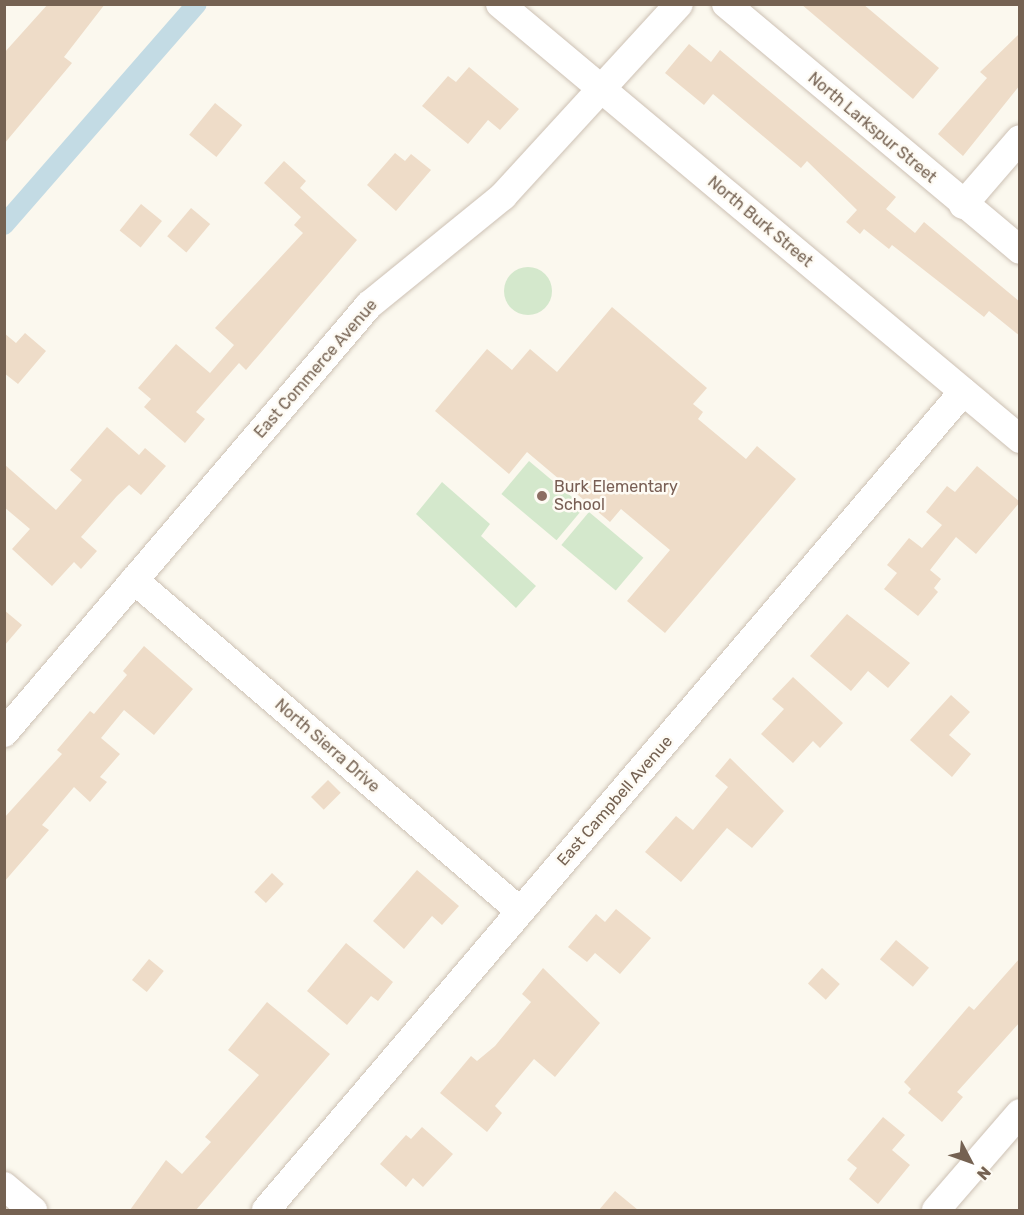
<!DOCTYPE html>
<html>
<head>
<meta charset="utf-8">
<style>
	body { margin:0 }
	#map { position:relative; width:1024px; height:1215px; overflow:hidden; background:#fbf8ee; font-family:Rubik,sans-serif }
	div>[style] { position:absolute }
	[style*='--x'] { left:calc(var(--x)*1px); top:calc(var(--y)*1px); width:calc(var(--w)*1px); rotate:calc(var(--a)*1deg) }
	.green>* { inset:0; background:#d4e8cc; transform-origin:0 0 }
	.round { border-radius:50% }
	.canal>* { height:20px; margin:-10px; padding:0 10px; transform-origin:10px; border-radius:10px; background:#c3dbe4 }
	.building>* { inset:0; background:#eedcc8; transform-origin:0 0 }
	.roads { filter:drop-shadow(0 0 2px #cdc1b4) drop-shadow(0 0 2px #cdc1b4) }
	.minor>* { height:28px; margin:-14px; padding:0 14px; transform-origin:14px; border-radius:14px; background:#fff }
	.dots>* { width:16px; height:16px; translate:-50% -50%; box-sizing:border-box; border:3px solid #fefbf4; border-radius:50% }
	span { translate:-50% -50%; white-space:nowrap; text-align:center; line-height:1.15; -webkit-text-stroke:5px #fefbf4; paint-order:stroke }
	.street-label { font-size:16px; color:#756252 }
	.education-label { font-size:16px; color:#785e54 }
	.left { translate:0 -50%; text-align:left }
	.frame { position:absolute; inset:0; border:6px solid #756252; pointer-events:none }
	.north { position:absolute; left:940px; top:1131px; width:60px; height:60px; -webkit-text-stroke:4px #fefbf4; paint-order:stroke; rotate:131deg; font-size:16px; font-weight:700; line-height:24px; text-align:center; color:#756252 }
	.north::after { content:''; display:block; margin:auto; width:21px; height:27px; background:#756252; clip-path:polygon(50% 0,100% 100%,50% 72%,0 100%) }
</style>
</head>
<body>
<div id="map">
	<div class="green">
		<div class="round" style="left:504px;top:267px;width:48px;height:48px"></div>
		<div style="left:529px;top:461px;width:72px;height:43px;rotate:40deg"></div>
		<div style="clip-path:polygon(442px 482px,490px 524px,481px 536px,536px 586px,516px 608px,416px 514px)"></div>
		<div style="left:589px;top:512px;width:71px;height:43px;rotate:40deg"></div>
	</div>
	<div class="canal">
		<div style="--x:4;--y:225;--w:293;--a:-48.9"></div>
	</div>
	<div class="building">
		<div style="clip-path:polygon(48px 4px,105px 4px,64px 57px,72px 63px,4px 144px,4px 53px)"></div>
		<div style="clip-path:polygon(801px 4px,863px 4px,939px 68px,913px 99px)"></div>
		<div style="clip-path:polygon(1020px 33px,1020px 85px,963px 156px,938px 134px,987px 78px,980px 72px)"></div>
		<div style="clip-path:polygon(689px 44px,711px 62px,720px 50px,896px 197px,886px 209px,915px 233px,924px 222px,1020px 302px,1020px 336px,989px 311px,984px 317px,892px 245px,889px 249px,864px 229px,860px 234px,846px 222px,857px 210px,807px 161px,801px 168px,713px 94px,704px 105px,665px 73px)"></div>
		<div style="clip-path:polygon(469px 67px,519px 109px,500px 130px,488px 120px,468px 144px,422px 106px,448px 76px,456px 82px)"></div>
		<div style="left:215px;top:103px;width:35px;height:41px;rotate:39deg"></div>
		<div style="clip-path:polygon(395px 153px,405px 161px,411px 154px,431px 170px,396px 211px,367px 185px)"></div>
		<div style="clip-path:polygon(284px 161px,306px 181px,300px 188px,357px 240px,246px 370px,239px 363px,196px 412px,205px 419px,185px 443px,144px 407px,151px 399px,138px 388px,176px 344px,210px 373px,234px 345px,215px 328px,303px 233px,294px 225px,301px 217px,264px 183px)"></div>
		<div style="left:141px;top:204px;width:27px;height:34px;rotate:39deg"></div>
		<div style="left:191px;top:208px;width:25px;height:37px;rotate:40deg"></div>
		<div style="clip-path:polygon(612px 307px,707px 388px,693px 404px,703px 412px,698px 419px,746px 459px,757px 446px,796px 479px,665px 633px,627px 601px,670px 550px,621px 509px,610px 522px,527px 452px,509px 474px,435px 411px,487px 349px,512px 370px,530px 349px,557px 372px)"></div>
		<div style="clip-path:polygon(4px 333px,16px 343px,25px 333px,46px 351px,18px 384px,4px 373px)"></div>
		<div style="clip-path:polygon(107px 427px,139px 455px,145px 448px,166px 466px,141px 495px,129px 485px,117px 496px,81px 537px,97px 551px,81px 569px,74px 562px,52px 586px,12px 549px,30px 529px,4px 507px,4px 464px,56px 510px,82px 480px,70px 470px)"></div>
		<div style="clip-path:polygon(977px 466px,1020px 502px,976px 554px,956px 537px,930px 570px,941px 579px,934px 588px,938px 592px,918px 616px,884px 589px,897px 573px,887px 565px,909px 538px,922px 548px,942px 525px,926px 512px,947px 486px,955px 492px)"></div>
		<div style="clip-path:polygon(4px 610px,22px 625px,4px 646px)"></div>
		<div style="clip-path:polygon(847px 614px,910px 663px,888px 688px,868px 671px,851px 691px,810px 656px)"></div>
		<div style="clip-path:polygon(144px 646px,193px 689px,154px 735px,124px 710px,101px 738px,120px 754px,100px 777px,107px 782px,90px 802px,74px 787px,42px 825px,49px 830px,4px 882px,4px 818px,62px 754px,57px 750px,90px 711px,94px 714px,127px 675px,123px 671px)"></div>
		<div style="clip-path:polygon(793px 677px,843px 723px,820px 748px,813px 741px,793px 763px,761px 734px,784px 709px,772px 699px)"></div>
		<div style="clip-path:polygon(951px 695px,970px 712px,949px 735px,971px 754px,952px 777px,910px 740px)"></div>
		<div style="clip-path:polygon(730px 758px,784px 811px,752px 848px,727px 828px,681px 882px,645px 852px,676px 816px,693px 830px,728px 787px,715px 776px)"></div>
		<div style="left:328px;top:780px;width:18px;height:24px;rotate:45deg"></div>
		<div style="clip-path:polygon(417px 870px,459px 906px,442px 925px,432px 916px,404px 949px,373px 921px)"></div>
		<div style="left:272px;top:873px;width:16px;height:26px;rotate:43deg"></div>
		<div style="clip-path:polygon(616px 909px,651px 938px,620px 974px,595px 953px,587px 962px,568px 947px,596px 914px,605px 922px)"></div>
		<div style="left:896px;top:940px;width:43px;height:25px;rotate:40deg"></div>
		<div style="clip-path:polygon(346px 943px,393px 982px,378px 1001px,371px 996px,347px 1025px,307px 991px)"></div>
		<div style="clip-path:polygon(1020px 958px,1020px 1022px,957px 1092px,963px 1097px,942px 1122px,908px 1093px,911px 1089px,904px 1082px,969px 1006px,974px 1010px)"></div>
		<div style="left:149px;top:959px;width:19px;height:27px;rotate:39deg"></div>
		<div style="clip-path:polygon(543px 968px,600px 1023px,555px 1077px,534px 1059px,495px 1106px,502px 1113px,487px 1132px,440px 1093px,471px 1056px,477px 1061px,495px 1046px,531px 1002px,522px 994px)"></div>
		<div style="left:822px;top:968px;width:24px;height:21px;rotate:42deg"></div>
		<div style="clip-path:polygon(267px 1002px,330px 1054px,196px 1210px,130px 1210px,166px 1160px,182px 1174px,211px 1142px,205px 1137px,259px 1075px,228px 1050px)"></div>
		<div style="clip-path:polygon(883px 1117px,905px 1135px,892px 1150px,910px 1165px,878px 1204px,849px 1179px,857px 1168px,847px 1160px)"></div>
		<div style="clip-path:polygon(422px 1127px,453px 1154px,423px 1187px,413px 1178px,406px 1187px,380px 1164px,406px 1135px,411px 1139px)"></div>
		<div style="clip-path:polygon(615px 1191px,638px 1210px,599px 1210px)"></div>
	</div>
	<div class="roads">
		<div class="minor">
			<div style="--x:500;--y:4;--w:678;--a:39.91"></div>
			<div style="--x:726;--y:4;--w:383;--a:39.9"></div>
			<div style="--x:963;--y:205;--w:87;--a:-49.2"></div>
			<div style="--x:134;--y:580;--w:508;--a:40.61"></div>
			<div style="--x:4;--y:733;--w:563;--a:-49.54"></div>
			<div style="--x:369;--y:305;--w:173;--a:-39.1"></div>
			<div style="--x:503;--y:196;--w:260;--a:-47.5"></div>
			<div style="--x:4;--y:1186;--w:38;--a:40"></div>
			<div style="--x:266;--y:1210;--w:1075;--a:-49.57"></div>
			<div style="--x:936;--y:1210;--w:128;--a:-49.1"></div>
		</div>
	</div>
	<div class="dots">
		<div style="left:542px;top:496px;background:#8d6e63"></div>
	</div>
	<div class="street-label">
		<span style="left:872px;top:128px;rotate:40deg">North Larkspur Street</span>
		<span style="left:760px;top:222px;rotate:40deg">North Burk Street</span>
		<span style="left:316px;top:369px;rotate:-49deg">East Commerce Avenue</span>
		<span style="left:327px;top:746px;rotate:41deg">North Sierra Drive</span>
		<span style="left:615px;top:801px;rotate:-49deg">East Campbell Avenue</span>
	</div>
	<div class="education-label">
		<span class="left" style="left:554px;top:496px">Burk Elementary<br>School</span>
	</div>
	<div class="frame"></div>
	<div class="north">N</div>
</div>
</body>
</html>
